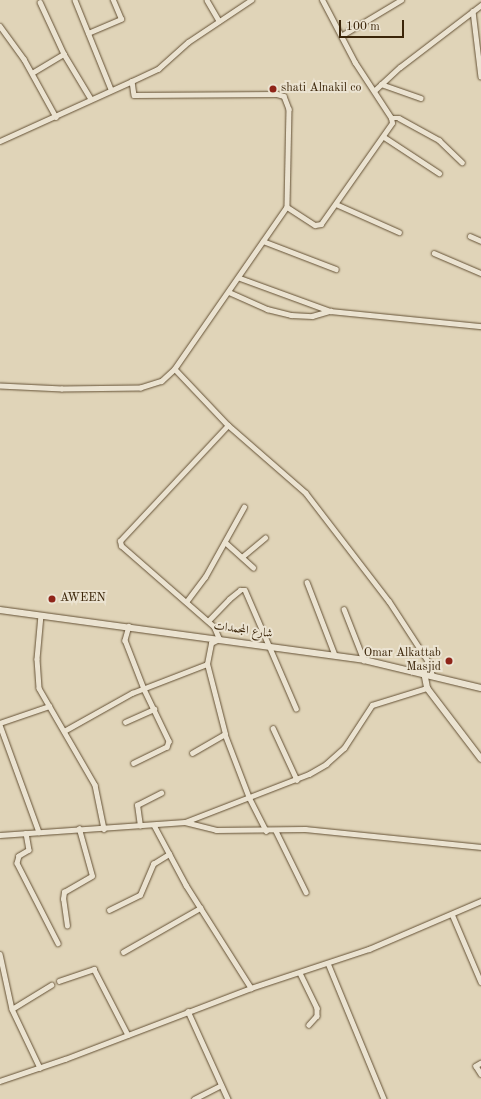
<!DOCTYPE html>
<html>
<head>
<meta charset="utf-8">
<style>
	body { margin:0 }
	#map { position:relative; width:481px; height:1099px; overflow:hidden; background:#e0d4b8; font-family:"Old Standard TT",Amiri,serif }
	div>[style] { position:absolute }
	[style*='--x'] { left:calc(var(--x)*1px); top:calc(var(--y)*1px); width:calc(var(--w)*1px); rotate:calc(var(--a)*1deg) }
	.roads { filter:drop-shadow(0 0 1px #645135) drop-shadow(0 0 1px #645135) }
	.minor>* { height:4.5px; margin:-2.25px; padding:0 2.25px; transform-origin:2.25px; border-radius:2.25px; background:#ebe3d1 }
	.secondary>* { height:6px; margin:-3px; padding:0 3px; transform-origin:3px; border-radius:3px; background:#ebe3d1 }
	.dots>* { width:11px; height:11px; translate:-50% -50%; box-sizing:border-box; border:2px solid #ebe3d1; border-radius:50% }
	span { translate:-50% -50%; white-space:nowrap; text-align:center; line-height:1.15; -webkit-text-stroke:4px #ebe3d1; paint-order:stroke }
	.poi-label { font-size:12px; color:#3b2509 }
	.left { translate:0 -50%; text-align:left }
	.right { translate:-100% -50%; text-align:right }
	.street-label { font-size:12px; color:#3b2509 }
	.scale { position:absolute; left:339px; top:20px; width:65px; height:18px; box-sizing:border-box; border:2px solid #3b2509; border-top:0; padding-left:5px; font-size:12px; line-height:14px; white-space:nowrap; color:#3b2509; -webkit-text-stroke:3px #ebe3d1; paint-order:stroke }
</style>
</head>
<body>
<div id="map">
	<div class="roads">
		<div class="minor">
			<div style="--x:75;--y:0;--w:96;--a:68"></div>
			<div style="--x:207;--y:0;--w:24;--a:60"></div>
			<div style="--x:40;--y:2;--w:57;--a:65.2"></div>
			<div style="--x:64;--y:54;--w:52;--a:59"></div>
			<div style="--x:473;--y:11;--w:66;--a:83.1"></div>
			<div style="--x:0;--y:26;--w:41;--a:54"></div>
			<div style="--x:24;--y:59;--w:66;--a:61.1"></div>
			<div style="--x:88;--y:33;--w:36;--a:-23"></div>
			<div style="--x:121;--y:19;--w:21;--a:-113"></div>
			<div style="--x:341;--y:36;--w:70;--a:-31"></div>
			<div style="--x:32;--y:73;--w:37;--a:-31"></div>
			<div style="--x:132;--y:81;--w:29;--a:-25"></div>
			<div style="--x:158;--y:69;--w:40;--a:-42"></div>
			<div style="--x:188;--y:42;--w:76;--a:-33.7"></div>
			<div style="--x:381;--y:84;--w:42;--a:19.3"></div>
			<div style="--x:374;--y:91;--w:35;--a:-43"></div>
			<div style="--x:400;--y:67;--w:102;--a:-37.4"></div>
			<div style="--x:391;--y:118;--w:8;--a:0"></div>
			<div style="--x:399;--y:118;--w:46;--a:28.8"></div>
			<div style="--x:439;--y:140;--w:32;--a:44"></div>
			<div style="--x:384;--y:137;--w:66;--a:33.2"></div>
			<div style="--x:0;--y:141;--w:145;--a:-24.4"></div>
			<div style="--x:132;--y:81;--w:14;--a:82"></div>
			<div style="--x:134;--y:95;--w:143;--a:-0.4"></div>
			<div style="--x:277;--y:94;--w:7;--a:16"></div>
			<div style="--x:284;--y:96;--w:14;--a:69"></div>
			<div style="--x:289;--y:109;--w:98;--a:91.2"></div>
			<div style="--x:287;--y:207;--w:197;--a:124.7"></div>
			<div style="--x:175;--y:369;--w:18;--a:137"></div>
			<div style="--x:162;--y:381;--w:22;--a:162"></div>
			<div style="--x:141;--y:388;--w:79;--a:179.3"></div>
			<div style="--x:62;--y:389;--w:62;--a:-177.2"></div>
			<div style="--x:336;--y:204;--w:69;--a:24"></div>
			<div style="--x:287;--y:207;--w:33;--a:33"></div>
			<div style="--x:315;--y:225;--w:6;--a:-9"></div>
			<div style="--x:321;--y:224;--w:123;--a:-54.9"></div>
			<div style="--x:392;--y:123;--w:5;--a:-101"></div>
			<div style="--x:391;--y:118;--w:66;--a:-123.2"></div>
			<div style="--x:355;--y:63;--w:71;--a:-117.6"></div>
			<div style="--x:470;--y:236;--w:12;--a:24"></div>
			<div style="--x:263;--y:241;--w:78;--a:21"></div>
			<div style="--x:434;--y:253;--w:51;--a:23.1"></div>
			<div style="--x:240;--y:278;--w:96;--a:20.1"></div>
			<div style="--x:330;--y:311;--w:152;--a:5.7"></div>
			<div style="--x:229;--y:292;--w:42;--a:24.1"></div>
			<div style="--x:267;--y:309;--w:25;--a:14"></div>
			<div style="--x:291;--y:315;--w:21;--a:3"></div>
			<div style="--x:312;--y:316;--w:19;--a:-16"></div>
			<div style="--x:175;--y:369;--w:77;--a:46.6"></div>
			<div style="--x:228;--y:425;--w:103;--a:41.1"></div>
			<div style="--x:306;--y:493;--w:136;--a:52.5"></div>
			<div style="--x:389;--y:601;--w:72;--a:57"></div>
			<div style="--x:428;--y:661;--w:14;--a:73"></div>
			<div style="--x:225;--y:542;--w:38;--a:42"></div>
			<div style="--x:242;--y:557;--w:30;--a:-40"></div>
			<div style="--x:307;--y:582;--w:78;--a:69"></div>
			<div style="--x:186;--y:602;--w:31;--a:-53"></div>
			<div style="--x:205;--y:577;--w:80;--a:-60.9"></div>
			<div style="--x:344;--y:609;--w:55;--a:68.6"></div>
			<div style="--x:41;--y:615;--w:44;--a:95.2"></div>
			<div style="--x:37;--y:659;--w:29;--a:86"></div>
			<div style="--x:39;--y:688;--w:112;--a:60"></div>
			<div style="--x:95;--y:785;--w:45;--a:78.4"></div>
			<div style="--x:208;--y:621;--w:30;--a:-46"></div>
			<div style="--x:229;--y:599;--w:14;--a:-39"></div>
			<div style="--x:240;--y:590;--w:5;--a:0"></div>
			<div style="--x:245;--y:590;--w:129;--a:66.6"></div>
			<div style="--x:129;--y:626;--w:15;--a:106"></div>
			<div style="--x:125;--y:640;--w:53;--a:68.8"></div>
			<div style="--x:144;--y:689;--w:58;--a:64.3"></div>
			<div style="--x:169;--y:741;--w:6;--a:108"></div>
			<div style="--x:167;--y:747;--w:37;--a:154"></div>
			<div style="--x:125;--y:722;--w:32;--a:-24"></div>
			<div style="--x:0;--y:723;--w:52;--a:-19.1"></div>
			<div style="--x:0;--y:725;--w:114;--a:70"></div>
			<div style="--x:273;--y:728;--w:57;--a:65.2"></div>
			<div style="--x:64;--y:731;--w:78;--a:-29.2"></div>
			<div style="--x:132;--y:693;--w:80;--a:-21.1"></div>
			<div style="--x:207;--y:664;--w:21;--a:-79"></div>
			<div style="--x:211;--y:643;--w:9;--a:-27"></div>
			<div style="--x:219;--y:639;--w:13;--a:-113"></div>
			<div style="--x:214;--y:627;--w:123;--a:-138.9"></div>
			<div style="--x:121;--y:546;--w:5;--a:-101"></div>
			<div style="--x:120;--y:541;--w:158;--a:-47"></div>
			<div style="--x:225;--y:734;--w:67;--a:69.1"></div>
			<div style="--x:249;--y:797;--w:38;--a:63"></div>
			<div style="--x:192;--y:753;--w:38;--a:-30"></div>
			<div style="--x:225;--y:734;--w:72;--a:-104.4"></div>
			<div style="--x:185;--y:822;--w:133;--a:-21.2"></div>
			<div style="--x:309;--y:774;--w:20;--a:-30"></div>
			<div style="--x:326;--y:764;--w:24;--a:-42"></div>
			<div style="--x:344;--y:748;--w:51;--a:-56.9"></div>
			<div style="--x:372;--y:705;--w:58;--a:-17.2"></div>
			<div style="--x:154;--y:825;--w:68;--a:61.9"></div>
			<div style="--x:186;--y:885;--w:122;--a:57.7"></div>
			<div style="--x:140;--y:826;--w:21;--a:-98"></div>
			<div style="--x:137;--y:805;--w:27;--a:-27"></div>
			<div style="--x:276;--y:831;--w:68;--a:63.8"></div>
			<div style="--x:26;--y:833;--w:17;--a:80"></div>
			<div style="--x:29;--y:850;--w:12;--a:149"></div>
			<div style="--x:19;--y:856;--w:7;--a:106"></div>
			<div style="--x:17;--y:863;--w:90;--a:62.9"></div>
			<div style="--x:0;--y:835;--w:185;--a:-4"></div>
			<div style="--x:185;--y:822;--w:32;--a:14"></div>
			<div style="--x:216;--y:830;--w:89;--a:-0.6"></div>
			<div style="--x:305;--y:829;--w:177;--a:5.8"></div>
			<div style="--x:109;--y:910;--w:34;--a:-26"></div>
			<div style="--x:140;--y:895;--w:34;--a:-67"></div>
			<div style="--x:153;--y:864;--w:19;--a:-32"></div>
			<div style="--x:452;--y:914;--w:74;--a:66.9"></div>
			<div style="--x:67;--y:926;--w:27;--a:-98"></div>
			<div style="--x:63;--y:899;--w:7;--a:-82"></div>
			<div style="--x:64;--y:892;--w:32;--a:-30"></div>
			<div style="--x:92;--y:876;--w:49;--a:-105.5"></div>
			<div style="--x:123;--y:952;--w:89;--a:-29.7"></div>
			<div style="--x:0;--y:954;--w:56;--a:77.7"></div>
			<div style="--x:12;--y:1009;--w:65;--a:64.6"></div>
			<div style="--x:328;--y:963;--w:147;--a:67.6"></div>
			<div style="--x:300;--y:973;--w:39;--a:64"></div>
			<div style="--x:317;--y:1008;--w:8;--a:90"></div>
			<div style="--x:317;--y:1016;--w:12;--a:132"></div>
			<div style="--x:59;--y:981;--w:37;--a:-19"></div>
			<div style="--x:94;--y:969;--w:74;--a:62.7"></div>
			<div style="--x:12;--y:1009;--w:46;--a:-31.6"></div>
			<div style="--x:188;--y:1011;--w:97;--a:65.6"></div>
			<div style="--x:481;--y:1063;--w:6;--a:149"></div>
			<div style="--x:476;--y:1066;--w:9;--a:58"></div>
			<div style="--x:0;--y:1081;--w:69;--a:-18.7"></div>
			<div style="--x:65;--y:1059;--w:199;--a:-20.9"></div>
			<div style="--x:251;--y:988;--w:124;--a:-18.3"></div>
			<div style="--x:369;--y:949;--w:122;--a:-23.2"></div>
			<div style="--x:194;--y:1099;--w:30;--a:-27"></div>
		</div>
		<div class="secondary">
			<div style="--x:0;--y:610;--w:367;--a:7.8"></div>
			<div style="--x:364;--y:660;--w:120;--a:13.5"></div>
			<div style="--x:424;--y:672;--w:16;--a:79"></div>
			<div style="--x:427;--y:688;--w:89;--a:52.7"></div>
		</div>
	</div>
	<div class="dots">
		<div style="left:273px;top:89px;background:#8f2418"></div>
		<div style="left:52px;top:599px;background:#8f2418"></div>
		<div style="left:449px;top:661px;background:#8f2418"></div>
	</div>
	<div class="poi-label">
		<span class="left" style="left:281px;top:89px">shati Alnakil co</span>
		<span class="left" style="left:60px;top:599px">AWEEN</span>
		<span class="right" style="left:441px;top:661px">Omar Alkattab<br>Masjid</span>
	</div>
	<div class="street-label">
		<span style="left:243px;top:631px;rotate:8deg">شارع المجمدات</span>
	</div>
	<div class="scale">100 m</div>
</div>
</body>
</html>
